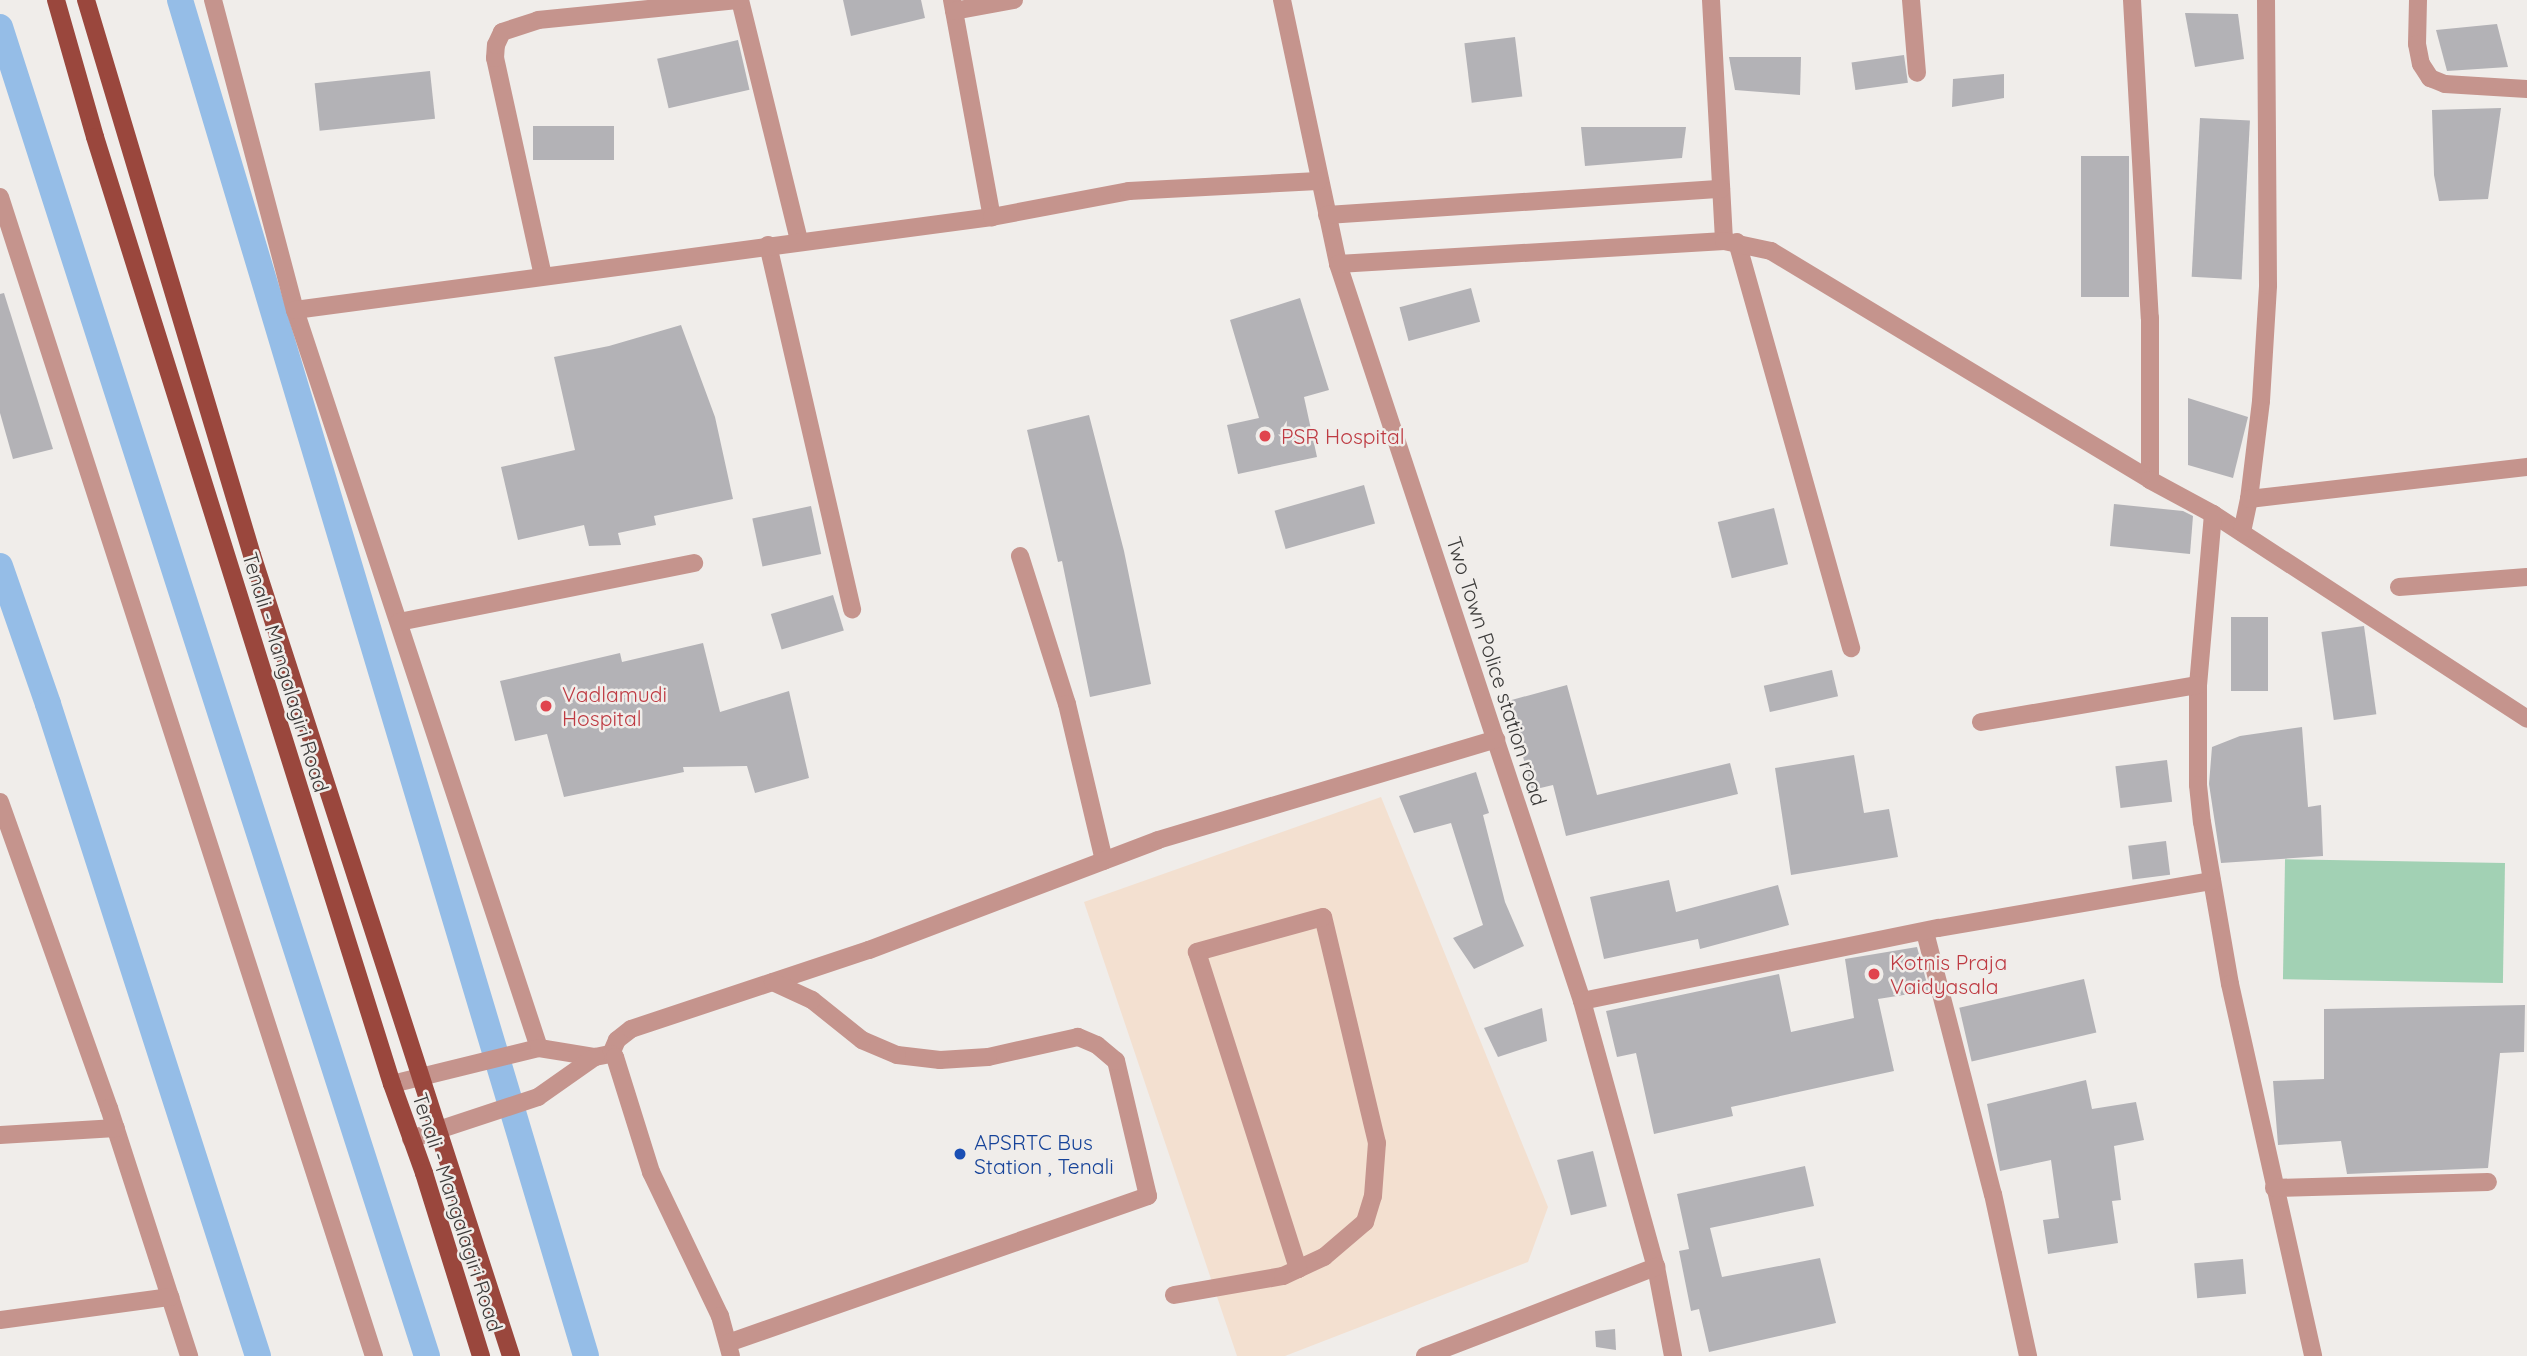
<!DOCTYPE html>
<html>
<head>
<meta charset="utf-8">
<style>
	body { margin:0 }
	#map { position:relative; width:2527px; height:1356px; overflow:hidden; background:#f0edea; font-family:Quicksand,sans-serif }
	div>[style] { position:absolute }
	[style*='--x'] { left:calc(var(--x)*1px); top:calc(var(--y)*1px); width:calc(var(--w)*1px); rotate:calc(var(--a)*1deg) }
	.industrial>* { inset:0; background:#f3e0d0 }
	.green>* { inset:0; background:#a2d1b4; transform-origin:0 0 }
	.canal>* { height:26px; margin:-13px; padding:0 13px; transform-origin:13px; border-radius:13px; background:#95bde7 }
	.building>* { inset:0; background:#b3b2b6; transform-origin:0 0 }
	.minor>* { height:18px; margin:-9px; padding:0 9px; transform-origin:9px; border-radius:9px; background:#c5948d }
	.major>* { height:18px; margin:-9px; padding:0 9px; transform-origin:9px; border-radius:9px; background:#9a473d }
	.dots>* { width:19px; height:19px; translate:-50% -50%; box-sizing:border-box; border:4px solid #f0edea; border-radius:50% }
	span { translate:-50% -50%; white-space:nowrap; text-align:center; line-height:1.15; -webkit-text-stroke:5px #f0edea; paint-order:stroke }
	.health-label { font-size:21px; color:#be3a42 }
	.left { translate:0 -50%; text-align:left }
	.street-label { font-size:21px; color:#3c3b3a }
	.transit-label { font-size:21px; color:#164399 }
</style>
</head>
<body>
<div id="map">
	<div class="industrial">
		<div style="clip-path:polygon(1381px 797px,1548px 1207px,1528px 1262px,1285px 1356px,1237px 1356px,1084px 902px)"></div>
	</div>
	<div class="green">
		<div style="left:2505px;top:863px;width:120px;height:220px;rotate:91deg"></div>
	</div>
	<div class="canal">
		<div style="--x:180;--y:0;--w:1415;--a:73.33"></div>
		<div style="--x:0;--y:27;--w:1396;--a:72.19"></div>
		<div style="--x:0;--y:566;--w:146;--a:70.8"></div>
		<div style="--x:48;--y:704;--w:685;--a:72.15"></div>
	</div>
	<div class="building">
		<div style="clip-path:polygon(843px 0,921px 0,925px 18px,851px 36px)"></div>
		<div style="clip-path:polygon(2185px 13px,2238px 14px,2244px 59px,2195px 67px)"></div>
		<div style="clip-path:polygon(2497px 24px,2508px 67px,2447px 71px,2436px 30px)"></div>
		<div style="left:1515px;top:37px;width:60px;height:51px;rotate:83deg"></div>
		<div style="left:738px;top:40px;width:51px;height:83px;rotate:77deg"></div>
		<div style="left:1904px;top:55px;width:28px;height:53px;rotate:82deg"></div>
		<div style="clip-path:polygon(1729px 57px,1801px 57px,1800px 95px,1735px 90px)"></div>
		<div style="left:430px;top:71px;width:48px;height:116px;rotate:84deg"></div>
		<div style="clip-path:polygon(2004px 74px,2004px 98px,1952px 107px,1953px 79px)"></div>
		<div style="clip-path:polygon(2501px 108px,2488px 199px,2439px 201px,2434px 175px,2432px 110px)"></div>
		<div style="left:2200px;top:118px;width:50px;height:159px;rotate:3deg"></div>
		<div style="left:614px;top:126px;width:34px;height:81px;rotate:90deg"></div>
		<div style="clip-path:polygon(1581px 127px,1686px 127px,1682px 158px,1585px 166px)"></div>
		<div style="left:2081px;top:156px;width:48px;height:141px"></div>
		<div style="left:1471px;top:288px;width:35px;height:74px;rotate:75deg"></div>
		<div style="clip-path:polygon(4px 293px,53px 449px,13px 459px,0 413px,0 294px)"></div>
		<div style="clip-path:polygon(1300px 298px,1329px 390px,1304px 397px,1317px 457px,1238px 474px,1227px 425px,1259px 418px,1230px 320px)"></div>
		<div style="clip-path:polygon(681px 325px,715px 417px,733px 499px,654px 516px,656px 525px,618px 533px,621px 545px,589px 546px,584px 525px,518px 540px,501px 467px,575px 450px,554px 357px,609px 346px)"></div>
		<div style="clip-path:polygon(2188px 398px,2248px 417px,2233px 478px,2188px 465px)"></div>
		<div style="clip-path:polygon(1089px 415px,1124px 551px,1151px 684px,1090px 697px,1062px 561px,1058px 562px,1027px 430px)"></div>
		<div style="left:1364px;top:485px;width:40px;height:93px;rotate:74deg"></div>
		<div style="clip-path:polygon(2114px 504px,2183px 511px,2193px 516px,2190px 554px,2110px 546px)"></div>
		<div style="left:811px;top:506px;width:49px;height:60px;rotate:78deg"></div>
		<div style="left:1774px;top:508px;width:58px;height:58px;rotate:76deg"></div>
		<div style="left:833px;top:595px;width:37px;height:65px;rotate:73deg"></div>
		<div style="left:2231px;top:617px;width:37px;height:74px"></div>
		<div style="left:2364px;top:626px;width:89px;height:43px;rotate:82deg"></div>
		<div style="clip-path:polygon(703px 643px,720px 712px,789px 691px,809px 778px,755px 793px,747px 766px,683px 767px,684px 772px,564px 797px,547px 734px,515px 741px,500px 681px,620px 653px,622px 662px)"></div>
		<div style="left:1832px;top:670px;width:27px;height:70px;rotate:77deg"></div>
		<div style="clip-path:polygon(1567px 685px,1597px 795px,1730px 763px,1738px 794px,1566px 836px,1553px 785px,1532px 790px,1508px 701px)"></div>
		<div style="clip-path:polygon(2302px 727px,2308px 807px,2321px 805px,2323px 856px,2221px 863px,2209px 784px,2212px 747px,2240px 736px)"></div>
		<div style="clip-path:polygon(1854px 755px,1864px 813px,1889px 809px,1898px 857px,1791px 875px,1775px 768px)"></div>
		<div style="left:2167px;top:760px;width:42px;height:52px;rotate:83deg"></div>
		<div style="clip-path:polygon(1476px 772px,1489px 813px,1483px 815px,1505px 902px,1524px 946px,1474px 969px,1453px 938px,1483px 925px,1451px 823px,1414px 833px,1399px 796px)"></div>
		<div style="left:2166px;top:841px;width:34px;height:38px;rotate:83deg"></div>
		<div style="clip-path:polygon(1669px 880px,1676px 912px,1778px 885px,1789px 925px,1700px 949px,1698px 939px,1604px 959px,1590px 897px)"></div>
		<div style="clip-path:polygon(1917px 947px,1929px 991px,1878px 999px,1894px 1071px,1731px 1107px,1733px 1116px,1654px 1134px,1636px 1053px,1617px 1057px,1606px 1011px,1779px 974px,1791px 1032px,1854px 1018px,1845px 959px)"></div>
		<div style="left:2084px;top:979px;width:55px;height:128px;rotate:77deg"></div>
		<div style="clip-path:polygon(2525px 1005px,2524px 1052px,2500px 1053px,2488px 1168px,2347px 1174px,2341px 1141px,2278px 1145px,2273px 1081px,2324px 1079px,2324px 1009px)"></div>
		<div style="clip-path:polygon(1542px 1008px,1547px 1041px,1498px 1057px,1484px 1028px)"></div>
		<div style="clip-path:polygon(2086px 1080px,2092px 1109px,2136px 1102px,2144px 1140px,2114px 1146px,2121px 1200px,2112px 1201px,2118px 1243px,2048px 1254px,2043px 1220px,2059px 1218px,2051px 1160px,2000px 1171px,1987px 1104px)"></div>
		<div style="left:1593px;top:1151px;width:57px;height:37px;rotate:76deg"></div>
		<div style="clip-path:polygon(1805px 1166px,1814px 1206px,1710px 1228px,1722px 1277px,1820px 1258px,1836px 1323px,1709px 1352px,1699px 1309px,1691px 1311px,1679px 1251px,1689px 1249px,1677px 1194px)"></div>
		<div style="left:2243px;top:1259px;width:35px;height:49px;rotate:85deg"></div>
		<div style="clip-path:polygon(1615px 1329px,1616px 1350px,1596px 1347px,1595px 1331px)"></div>
	</div>
	<div class="minor">
		<div style="--x:213;--y:0;--w:321;--a:75.2"></div>
		<div style="--x:295;--y:310;--w:777;--a:71.7"></div>
		<div style="--x:740;--y:0;--w:248;--a:76.2"></div>
		<div style="--x:952;--y:0;--w:221;--a:79.6"></div>
		<div style="--x:1282;--y:0;--w:270;--a:78"></div>
		<div style="--x:1338;--y:264;--w:776;--a:71.68"></div>
		<div style="--x:1582;--y:1001;--w:276;--a:74.5"></div>
		<div style="--x:1656;--y:1267;--w:91;--a:79.2"></div>
		<div style="--x:1711;--y:0;--w:241;--a:86.9"></div>
		<div style="--x:1911;--y:0;--w:73;--a:85.3"></div>
		<div style="--x:2132;--y:0;--w:319;--a:86.8"></div>
		<div style="--x:2150;--y:318;--w:162;--a:90"></div>
		<div style="--x:2418;--y:0;--w:44;--a:91.3"></div>
		<div style="--x:2417;--y:44;--w:20;--a:79"></div>
		<div style="--x:2421;--y:64;--w:17;--a:57"></div>
		<div style="--x:2430;--y:78;--w:16;--a:22"></div>
		<div style="--x:2445;--y:84;--w:82;--a:3.5"></div>
		<div style="--x:954;--y:11;--w:61;--a:-10.4"></div>
		<div style="--x:0;--y:197;--w:1218;--a:72.12"></div>
		<div style="--x:1327;--y:215;--w:395;--a:-3.8"></div>
		<div style="--x:1737;--y:242;--w:422;--a:74.3"></div>
		<div style="--x:768;--y:245;--w:374;--a:77"></div>
		<div style="--x:1338;--y:264;--w:387;--a:-3.4"></div>
		<div style="--x:1724;--y:241;--w:48;--a:12"></div>
		<div style="--x:1771;--y:251;--w:443;--a:31.1"></div>
		<div style="--x:2150;--y:480;--w:72;--a:28.4"></div>
		<div style="--x:2213;--y:514;--w:375;--a:33.1"></div>
		<div style="--x:543;--y:276;--w:223;--a:-102.4"></div>
		<div style="--x:495;--y:58;--w:13;--a:-86"></div>
		<div style="--x:496;--y:45;--w:14;--a:-65"></div>
		<div style="--x:502;--y:32;--w:38;--a:-18"></div>
		<div style="--x:538;--y:20;--w:203;--a:-5.7"></div>
		<div style="--x:295;--y:310;--w:703;--a:-7.6"></div>
		<div style="--x:992;--y:217;--w:139;--a:-10.7"></div>
		<div style="--x:1129;--y:191;--w:189;--a:-3"></div>
		<div style="--x:2249;--y:499;--w:99;--a:-83"></div>
		<div style="--x:2261;--y:401;--w:116;--a:-86.5"></div>
		<div style="--x:2268;--y:285;--w:285;--a:-90.4"></div>
		<div style="--x:2213;--y:514;--w:172;--a:95"></div>
		<div style="--x:2198;--y:685;--w:100;--a:90"></div>
		<div style="--x:2198;--y:785;--w:37;--a:84"></div>
		<div style="--x:2202;--y:822;--w:164;--a:80.2"></div>
		<div style="--x:2230;--y:984;--w:381;--a:77.4"></div>
		<div style="--x:2242;--y:532;--w:34;--a:-78"></div>
		<div style="--x:2249;--y:499;--w:280;--a:-6.6"></div>
		<div style="--x:1020;--y:556;--w:155;--a:72.4"></div>
		<div style="--x:1067;--y:704;--w:161;--a:76.7"></div>
		<div style="--x:2399;--y:587;--w:128;--a:-4.5"></div>
		<div style="--x:399;--y:622;--w:301;--a:-11.3"></div>
		<div style="--x:1981;--y:722;--w:220;--a:-9.7"></div>
		<div style="--x:0;--y:802;--w:325;--a:70.4"></div>
		<div style="--x:109;--y:1108;--w:261;--a:72.1"></div>
		<div style="--x:1925;--y:932;--w:271;--a:75.5"></div>
		<div style="--x:1993;--y:1194;--w:166;--a:77.8"></div>
		<div style="--x:1582;--y:1001;--w:364;--a:-11.6"></div>
		<div style="--x:1939;--y:928;--w:277;--a:-9.8"></div>
		<div style="--x:611;--y:1054;--w:15;--a:-67"></div>
		<div style="--x:617;--y:1040;--w:18;--a:-38"></div>
		<div style="--x:631;--y:1029;--w:251;--a:-18.4"></div>
		<div style="--x:869;--y:950;--w:309;--a:-20.8"></div>
		<div style="--x:1158;--y:840;--w:353;--a:-16.6"></div>
		<div style="--x:392;--y:1084;--w:151;--a:-13.8"></div>
		<div style="--x:539;--y:1048;--w:57;--a:9.1"></div>
		<div style="--x:595;--y:1057;--w:16;--a:-11"></div>
		<div style="--x:611;--y:1054;--w:5;--a:37"></div>
		<div style="--x:615;--y:1057;--w:121;--a:72.6"></div>
		<div style="--x:651;--y:1172;--w:160;--a:64.4"></div>
		<div style="--x:720;--y:1316;--w:41;--a:74.6"></div>
		<div style="--x:0;--y:1135;--w:116;--a:-3.5"></div>
		<div style="--x:411;--y:1139;--w:134;--a:-18.3"></div>
		<div style="--x:538;--y:1097;--w:70;--a:-35.1"></div>
		<div style="--x:2274;--y:1188;--w:214;--a:-1.6"></div>
		<div style="--x:1174;--y:1295;--w:111;--a:-9.9"></div>
		<div style="--x:1283;--y:1276;--w:17;--a:-25"></div>
		<div style="--x:1298;--y:1269;--w:29;--a:-25"></div>
		<div style="--x:1324;--y:1257;--w:54;--a:-40.5"></div>
		<div style="--x:1365;--y:1222;--w:27;--a:-73"></div>
		<div style="--x:1373;--y:1196;--w:53;--a:-85.7"></div>
		<div style="--x:1377;--y:1143;--w:232;--a:-103.4"></div>
		<div style="--x:1323;--y:917;--w:131;--a:164.5"></div>
		<div style="--x:1197;--y:952;--w:333;--a:72.3"></div>
		<div style="--x:0;--y:1320;--w:172;--a:-7.7"></div>
		<div style="--x:728;--y:1343;--w:445;--a:-19.3"></div>
		<div style="--x:1148;--y:1196;--w:139;--a:-103.3"></div>
		<div style="--x:1116;--y:1061;--w:25;--a:-140"></div>
		<div style="--x:1097;--y:1045;--w:21;--a:-157"></div>
		<div style="--x:1078;--y:1037;--w:92;--a:167.5"></div>
		<div style="--x:988;--y:1057;--w:48;--a:176.4"></div>
		<div style="--x:940;--y:1060;--w:43;--a:-173.4"></div>
		<div style="--x:897;--y:1055;--w:38;--a:-157"></div>
		<div style="--x:862;--y:1040;--w:64;--a:-141.3"></div>
		<div style="--x:812;--y:1000;--w:43;--a:-155.2"></div>
		<div style="--x:1425;--y:1356;--w:248;--a:-21.1"></div>
	</div>
	<div class="major">
		<div style="--x:56;--y:0;--w:142;--a:74.1"></div>
		<div style="--x:95;--y:137;--w:992;--a:72.59"></div>
		<div style="--x:392;--y:1084;--w:95;--a:70.2"></div>
		<div style="--x:424;--y:1173;--w:192;--a:72.7"></div>
		<div style="--x:86;--y:0;--w:579;--a:73.35"></div>
		<div style="--x:252;--y:555;--w:842;--a:72.08"></div>
	</div>
	<div class="dots">
		<div style="left:1265px;top:436px;background:#e0444e"></div>
		<div style="left:546px;top:706px;background:#e0444e"></div>
		<div style="left:1874px;top:974px;background:#e0444e"></div>
		<div style="left:960px;top:1154px;background:#1a4fb4"></div>
	</div>
	<div class="health-label">
		<span class="left" style="left:1281px;top:436px">PSR Hospital</span>
		<span class="left" style="left:562px;top:706px">Vadlamudi<br>Hospital</span>
		<span class="left" style="left:1890px;top:974px">Kotnis Praja<br>Vaidyasala</span>
	</div>
	<div class="street-label">
		<span style="left:1497px;top:671px;rotate:72deg">Two Town Police station road</span>
		<span style="left:286px;top:672px;rotate:73deg">Tenali - Mangalagiri Road</span>
		<span style="left:458px;top:1212px;rotate:72deg">Tenali - Mangalagiri Road</span>
	</div>
	<div class="transit-label">
		<span class="left" style="left:974px;top:1154px">APSRTC Bus<br>Station , Tenali</span>
	</div>
</div>
</body>
</html>
